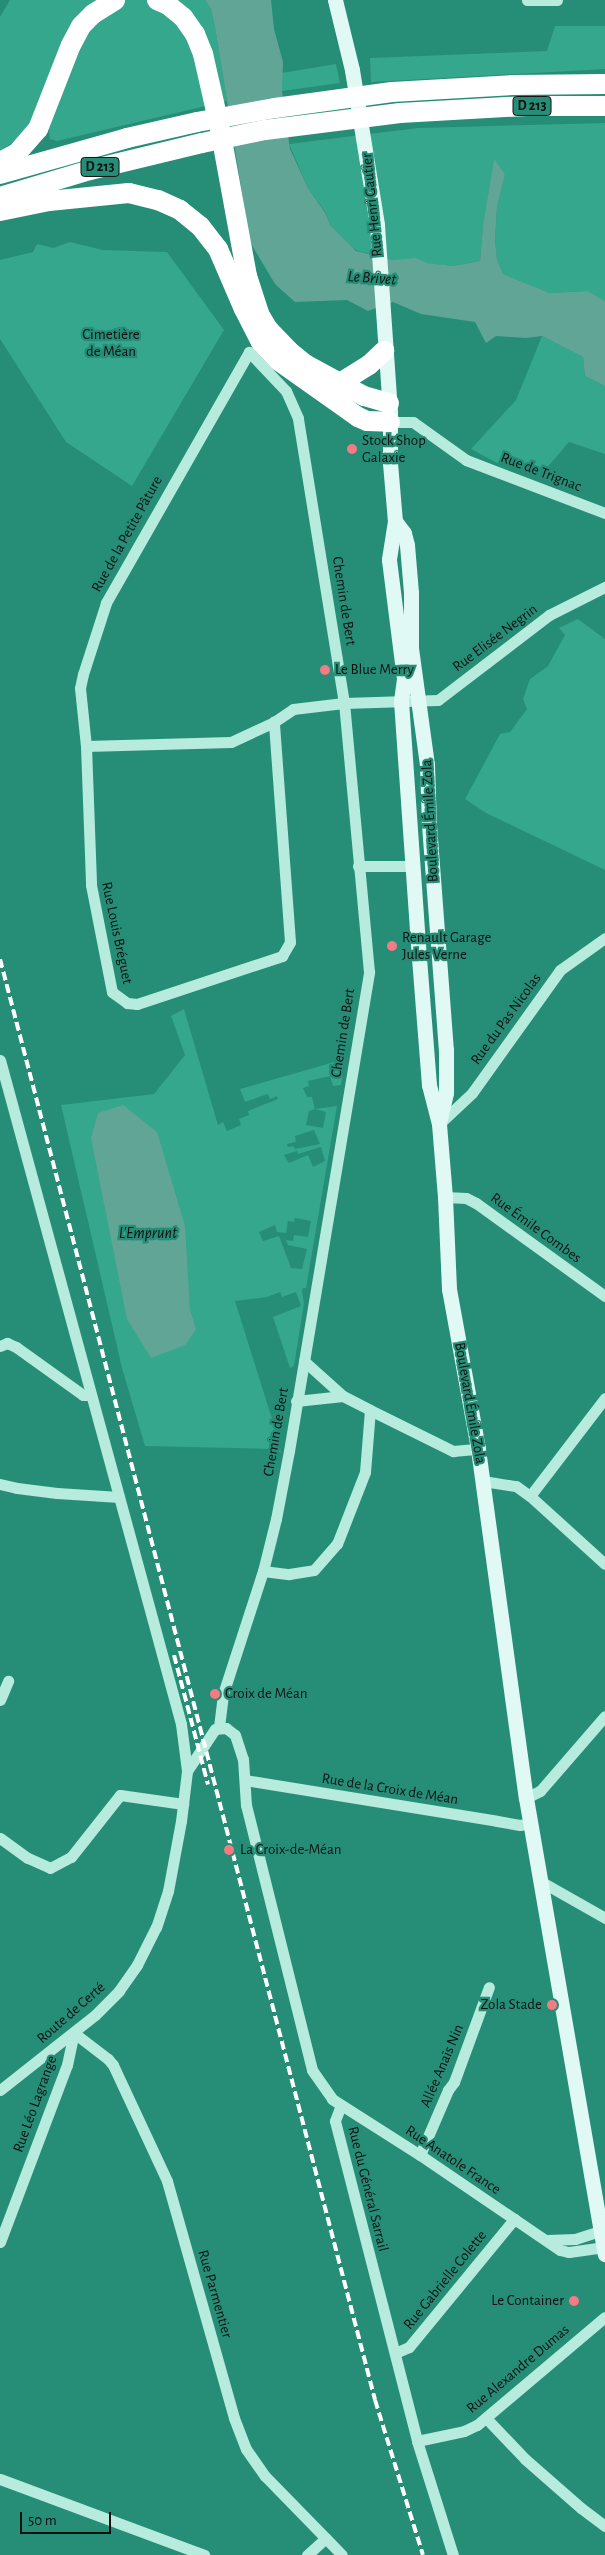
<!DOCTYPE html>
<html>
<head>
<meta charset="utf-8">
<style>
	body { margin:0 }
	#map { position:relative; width:605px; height:2555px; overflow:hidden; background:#268d77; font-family:"Alegreya Sans",sans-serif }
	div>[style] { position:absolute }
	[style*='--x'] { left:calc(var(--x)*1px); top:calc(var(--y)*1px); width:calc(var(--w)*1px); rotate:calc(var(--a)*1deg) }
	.green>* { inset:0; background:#34a78c }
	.water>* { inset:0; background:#61a596 }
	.street>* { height:11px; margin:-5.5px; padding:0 5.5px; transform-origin:5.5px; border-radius:5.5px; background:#b6ebde }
	.secondary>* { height:15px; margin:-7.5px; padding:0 7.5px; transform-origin:7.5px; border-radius:7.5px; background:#e1f9f4 }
	.highway>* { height:20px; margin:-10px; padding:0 10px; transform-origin:10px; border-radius:10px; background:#fff }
	.rail>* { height:4px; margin-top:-2px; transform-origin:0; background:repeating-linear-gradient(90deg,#fff 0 9px,transparent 0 13px) }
	.highway-bridge>* { height:20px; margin:-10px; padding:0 10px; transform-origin:10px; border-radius:10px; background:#fff }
	.dots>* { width:14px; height:14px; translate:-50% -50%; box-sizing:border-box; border:2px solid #268d77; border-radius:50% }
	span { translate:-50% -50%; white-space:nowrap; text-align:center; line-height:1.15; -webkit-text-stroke:4.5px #268d77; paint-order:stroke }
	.shield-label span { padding:1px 4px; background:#268d77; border:1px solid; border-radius:4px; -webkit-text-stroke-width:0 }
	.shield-label { font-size:14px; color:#111; font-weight:700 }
	.street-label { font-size:15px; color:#111 }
	.park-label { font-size:15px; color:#111 }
	.poi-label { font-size:15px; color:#111 }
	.left { translate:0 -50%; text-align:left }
	.right { translate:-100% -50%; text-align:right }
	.water-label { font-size:16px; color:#111; font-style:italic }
	.scale { position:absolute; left:20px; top:2512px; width:91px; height:22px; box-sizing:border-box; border:2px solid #111; border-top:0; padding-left:6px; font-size:15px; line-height:18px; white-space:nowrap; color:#111; -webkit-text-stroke:4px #268d77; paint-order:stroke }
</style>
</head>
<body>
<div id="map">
	<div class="green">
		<div style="clip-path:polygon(10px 0,205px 0,211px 9px,216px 33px,227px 101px,57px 141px,50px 139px,49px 129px,30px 124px,13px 142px,0 151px,0 17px)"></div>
		<div style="clip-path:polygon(555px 26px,605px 26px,605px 69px,371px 82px,370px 58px,547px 51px)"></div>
		<div style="clip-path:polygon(336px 64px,340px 83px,282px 91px,282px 73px)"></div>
		<div style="clip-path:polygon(605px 123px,605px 301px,588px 291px,550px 293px,503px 274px,497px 259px,495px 240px,497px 207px,505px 174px,494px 160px,483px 226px,480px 261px,453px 266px,393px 260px,358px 251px,349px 245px,330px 225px,326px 213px,308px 188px,289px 144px,418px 128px)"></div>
		<div style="clip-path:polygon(70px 242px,103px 250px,167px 252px,224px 330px,132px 486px,66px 442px,0 339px,0 260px,33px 252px,37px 244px,53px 248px)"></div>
		<div style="clip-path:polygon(542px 336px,583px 357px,585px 376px,605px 386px,605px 454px,569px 442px,545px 470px,497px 463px,471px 449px,516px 400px)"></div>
		<div style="clip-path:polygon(578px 619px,605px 639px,605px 870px,486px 813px,465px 799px,500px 734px,510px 732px,527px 709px,523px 699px,530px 679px,548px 666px,565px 635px,559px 628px)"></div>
		<div style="clip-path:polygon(evenodd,184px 1009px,218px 1125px,223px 1122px,227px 1131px,241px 1125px,239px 1119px,249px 1115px,248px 1111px,278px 1099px,277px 1096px,270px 1099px,268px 1094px,245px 1102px,240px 1089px,345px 1059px,341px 1085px,333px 1086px,330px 1076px,308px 1081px,309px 1086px,303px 1088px,307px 1097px,312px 1097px,315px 1109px,337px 1106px,306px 1288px,303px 1288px,302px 1291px,304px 1303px,294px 1366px,290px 1368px,273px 1317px,301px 1306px,296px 1292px,282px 1297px,280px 1292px,267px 1297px,235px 1301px,278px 1438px,281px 1453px,272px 1449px,145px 1446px,122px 1368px,61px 1105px,154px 1094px,185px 1055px,171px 1016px,184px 1009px,315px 1109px,326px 1112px,323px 1128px,306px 1125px,309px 1111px,315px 1109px,184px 1009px,314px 1130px,320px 1144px,295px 1149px,293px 1146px,288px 1147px,287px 1144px,296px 1142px,295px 1136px,314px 1130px,184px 1009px,321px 1147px,325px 1161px,313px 1167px,308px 1155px,289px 1163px,284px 1155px,297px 1151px,298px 1154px,321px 1147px,184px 1009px,295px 1218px,311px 1221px,308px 1237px,294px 1235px,293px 1241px,286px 1240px,288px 1245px,307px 1249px,302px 1269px,291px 1268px,279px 1236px,263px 1241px,259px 1232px,275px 1225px,277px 1232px,286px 1233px,288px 1221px,294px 1222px,295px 1218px)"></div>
	</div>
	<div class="water">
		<div style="clip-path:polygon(205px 0,271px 0,274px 29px,283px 62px,282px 91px,290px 149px,308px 188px,326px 214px,330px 225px,356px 251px,393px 260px,416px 258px,427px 263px,453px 266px,480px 261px,483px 225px,494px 159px,505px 174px,497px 207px,495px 240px,497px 259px,503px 274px,550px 293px,588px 291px,605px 301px,605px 386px,585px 376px,583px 357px,542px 336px,526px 338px,496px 336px,486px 343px,475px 322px,421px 314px,393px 302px,368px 311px,347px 300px,295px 302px,275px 284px,250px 242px,216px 33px,211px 9px)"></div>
		<div style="clip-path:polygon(123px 1105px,157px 1132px,185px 1226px,190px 1310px,196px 1329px,185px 1345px,151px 1358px,127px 1319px,91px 1138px,98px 1113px)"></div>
	</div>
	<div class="street">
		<div style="--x:527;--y:0;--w:30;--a:0"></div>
		<div style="--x:390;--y:422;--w:23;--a:0"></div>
		<div style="--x:413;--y:422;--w:65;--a:35.6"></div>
		<div style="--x:466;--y:460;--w:149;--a:20.9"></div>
		<div style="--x:86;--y:746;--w:145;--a:-1.6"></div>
		<div style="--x:231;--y:742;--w:47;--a:-24.9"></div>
		<div style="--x:358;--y:866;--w:54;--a:0"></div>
		<div style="--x:0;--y:1060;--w:688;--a:74.75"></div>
		<div style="--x:181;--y:1724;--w:47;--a:82.7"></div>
		<div style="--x:187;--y:1771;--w:50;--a:96.8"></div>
		<div style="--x:181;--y:1821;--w:71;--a:100.5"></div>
		<div style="--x:168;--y:1891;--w:38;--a:108"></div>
		<div style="--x:156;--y:1927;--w:42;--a:116.6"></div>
		<div style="--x:137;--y:1965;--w:32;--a:125"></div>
		<div style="--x:119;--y:1991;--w:34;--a:135"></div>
		<div style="--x:95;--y:2015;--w:121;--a:141.7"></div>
		<div style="--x:439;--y:1124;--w:45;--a:-43.2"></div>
		<div style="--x:472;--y:1093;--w:151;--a:-54.4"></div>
		<div style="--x:560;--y:970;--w:55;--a:-35.4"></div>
		<div style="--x:445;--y:1197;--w:21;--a:3"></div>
		<div style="--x:466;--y:1198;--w:11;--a:27"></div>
		<div style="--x:476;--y:1203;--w:159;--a:35.8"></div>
		<div style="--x:0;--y:1346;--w:8;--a:-23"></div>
		<div style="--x:7;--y:1343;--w:10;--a:24"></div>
		<div style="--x:16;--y:1347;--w:82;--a:35.6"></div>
		<div style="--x:83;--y:1395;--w:6;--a:0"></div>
		<div style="--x:304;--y:1361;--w:52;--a:41.9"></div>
		<div style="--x:343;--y:1396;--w:30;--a:27"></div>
		<div style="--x:370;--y:1410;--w:93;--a:26.3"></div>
		<div style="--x:453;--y:1451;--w:25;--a:-5"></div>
		<div style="--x:296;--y:1401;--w:47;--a:-6.1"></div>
		<div style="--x:483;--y:1481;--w:33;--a:9"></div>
		<div style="--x:516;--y:1486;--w:17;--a:36"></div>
		<div style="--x:530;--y:1496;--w:101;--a:42.2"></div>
		<div style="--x:0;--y:1484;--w:17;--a:13"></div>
		<div style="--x:17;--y:1488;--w:40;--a:7.1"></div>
		<div style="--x:57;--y:1493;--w:62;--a:3.7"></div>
		<div style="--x:530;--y:1496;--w:123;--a:-52.6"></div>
		<div style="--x:263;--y:1571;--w:26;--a:7"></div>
		<div style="--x:289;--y:1574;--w:25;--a:-9"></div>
		<div style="--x:314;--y:1570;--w:35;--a:-49"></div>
		<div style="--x:337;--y:1544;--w:77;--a:-68.7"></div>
		<div style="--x:365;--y:1472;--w:62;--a:-85.4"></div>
		<div style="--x:0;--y:1700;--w:21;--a:-67"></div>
		<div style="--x:219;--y:1727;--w:33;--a:-83"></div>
		<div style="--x:223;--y:1694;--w:129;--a:-72"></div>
		<div style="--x:263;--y:1571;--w:54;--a:-76"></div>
		<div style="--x:276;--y:1519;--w:69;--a:-79.2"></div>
		<div style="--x:289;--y:1451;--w:486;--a:-80.5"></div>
		<div style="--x:369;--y:972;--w:270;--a:-95.3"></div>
		<div style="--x:344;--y:703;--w:289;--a:-99.2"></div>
		<div style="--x:298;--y:418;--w:30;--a:-114"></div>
		<div style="--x:286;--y:391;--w:54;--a:-133.5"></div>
		<div style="--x:249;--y:352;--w:289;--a:119.7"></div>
		<div style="--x:106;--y:603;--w:75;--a:107.9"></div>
		<div style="--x:83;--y:674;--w:14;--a:102"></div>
		<div style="--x:80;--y:688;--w:58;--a:84.1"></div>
		<div style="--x:86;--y:746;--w:139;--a:87.9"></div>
		<div style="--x:91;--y:885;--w:109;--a:78.9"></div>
		<div style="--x:112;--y:992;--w:19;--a:36"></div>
		<div style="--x:127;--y:1003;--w:10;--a:6"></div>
		<div style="--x:137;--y:1004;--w:153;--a:-18.3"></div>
		<div style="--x:282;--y:956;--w:16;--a:-60"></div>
		<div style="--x:290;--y:942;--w:221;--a:-94.2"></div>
		<div style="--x:274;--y:722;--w:23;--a:-34"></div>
		<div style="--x:293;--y:709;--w:51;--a:-6.7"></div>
		<div style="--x:344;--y:703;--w:94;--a:-1.8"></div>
		<div style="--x:438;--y:700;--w:140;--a:-37.4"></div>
		<div style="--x:549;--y:615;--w:63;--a:-26.6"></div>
		<div style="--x:187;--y:1771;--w:50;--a:-56.3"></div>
		<div style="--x:215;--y:1729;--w:11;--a:-5"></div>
		<div style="--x:226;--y:1728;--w:11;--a:38"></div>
		<div style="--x:235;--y:1735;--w:25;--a:72"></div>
		<div style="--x:243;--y:1759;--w:46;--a:86.3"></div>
		<div style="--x:246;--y:1805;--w:273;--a:76"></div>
		<div style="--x:312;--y:2070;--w:35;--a:55"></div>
		<div style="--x:332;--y:2099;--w:104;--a:32.5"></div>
		<div style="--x:420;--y:2155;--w:169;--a:34.2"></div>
		<div style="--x:560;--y:2250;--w:9;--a:13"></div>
		<div style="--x:569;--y:2252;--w:34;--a:-8"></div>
		<div style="--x:245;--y:1780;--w:255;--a:9.2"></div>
		<div style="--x:497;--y:1821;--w:23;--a:10"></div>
		<div style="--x:520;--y:1825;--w:10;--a:-11"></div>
		<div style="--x:526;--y:1798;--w:16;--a:-27"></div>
		<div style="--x:540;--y:1791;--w:99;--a:-49.1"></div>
		<div style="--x:0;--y:1838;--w:34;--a:36"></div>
		<div style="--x:28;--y:1858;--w:24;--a:24"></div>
		<div style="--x:50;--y:1868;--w:24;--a:-28"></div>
		<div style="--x:71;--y:1857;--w:79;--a:-51.7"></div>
		<div style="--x:120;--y:1795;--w:64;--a:8.1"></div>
		<div style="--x:540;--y:1881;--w:75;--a:29.6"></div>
		<div style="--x:74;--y:2033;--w:43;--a:37.4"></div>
		<div style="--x:108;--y:2059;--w:8;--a:50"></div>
		<div style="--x:113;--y:2065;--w:128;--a:65"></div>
		<div style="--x:167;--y:2181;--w:246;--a:74.2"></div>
		<div style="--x:234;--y:2418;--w:33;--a:69"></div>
		<div style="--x:246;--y:2449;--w:33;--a:55"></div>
		<div style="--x:265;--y:2476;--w:110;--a:45.7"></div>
		<div style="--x:341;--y:2105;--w:17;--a:111"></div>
		<div style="--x:335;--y:2121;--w:330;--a:75.6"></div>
		<div style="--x:417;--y:2441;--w:120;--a:72.5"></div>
		<div style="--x:420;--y:2155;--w:71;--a:-66.7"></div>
		<div style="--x:448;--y:2090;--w:10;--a:-53"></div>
		<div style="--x:454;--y:2082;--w:101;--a:-69.8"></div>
		<div style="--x:547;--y:2240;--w:28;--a:-2"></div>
		<div style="--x:575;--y:2239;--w:32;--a:-18"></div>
		<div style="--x:0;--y:2242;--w:189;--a:-69.3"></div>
		<div style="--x:67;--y:2065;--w:33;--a:-78"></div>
		<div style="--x:395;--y:2353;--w:15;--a:-23"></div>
		<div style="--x:409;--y:2347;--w:166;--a:-50.6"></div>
		<div style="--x:486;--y:2418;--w:57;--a:46.4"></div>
		<div style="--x:525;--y:2459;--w:74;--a:41.2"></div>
		<div style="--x:581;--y:2508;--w:30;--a:37"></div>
		<div style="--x:417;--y:2441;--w:48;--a:-12"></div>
		<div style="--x:464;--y:2431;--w:14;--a:-25"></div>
		<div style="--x:477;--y:2425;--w:167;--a:-40.2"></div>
		<div style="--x:0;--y:2479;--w:218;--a:20.4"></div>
		<div style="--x:307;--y:2555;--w:25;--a:-42"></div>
	</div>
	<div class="secondary">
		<div style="--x:335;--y:0;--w:72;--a:76.3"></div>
		<div style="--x:352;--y:70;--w:157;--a:80.8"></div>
		<div style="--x:377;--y:225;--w:188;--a:86"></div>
		<div style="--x:390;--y:413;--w:50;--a:90"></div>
		<div style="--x:390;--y:463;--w:58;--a:85.1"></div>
		<div style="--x:395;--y:521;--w:39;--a:99"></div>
		<div style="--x:389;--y:560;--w:120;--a:82.8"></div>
		<div style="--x:404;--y:679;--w:22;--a:98"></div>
		<div style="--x:401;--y:701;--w:258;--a:86"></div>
		<div style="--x:419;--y:958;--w:127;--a:85.5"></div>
		<div style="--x:429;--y:1085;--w:40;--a:75.6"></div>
		<div style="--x:439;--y:1124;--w:73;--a:85.3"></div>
		<div style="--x:445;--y:1197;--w:92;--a:87.5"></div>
		<div style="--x:449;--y:1289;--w:163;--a:79.7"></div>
		<div style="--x:478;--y:1449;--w:352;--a:82.2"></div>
		<div style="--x:526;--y:1798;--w:463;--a:80.2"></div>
		<div style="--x:395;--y:521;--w:15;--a:53"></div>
		<div style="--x:404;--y:533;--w:12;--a:76"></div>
		<div style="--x:407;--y:545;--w:48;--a:85.2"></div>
		<div style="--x:411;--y:593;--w:55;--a:90"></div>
		<div style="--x:411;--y:648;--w:118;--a:82.2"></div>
		<div style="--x:427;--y:765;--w:60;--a:88.1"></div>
		<div style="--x:429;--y:825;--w:226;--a:85.7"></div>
		<div style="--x:446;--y:1050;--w:43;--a:90"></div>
		<div style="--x:446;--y:1093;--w:27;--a:103"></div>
	</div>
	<div class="highway">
		<div style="--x:157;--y:0;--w:12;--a:24"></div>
		<div style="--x:168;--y:5;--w:19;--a:39"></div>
		<div style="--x:183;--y:17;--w:21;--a:55"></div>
		<div style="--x:195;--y:34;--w:22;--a:68"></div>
		<div style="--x:203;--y:54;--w:77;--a:77.2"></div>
		<div style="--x:220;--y:129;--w:149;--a:79.6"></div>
		<div style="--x:247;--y:276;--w:40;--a:72"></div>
		<div style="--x:259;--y:314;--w:17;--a:59"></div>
		<div style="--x:268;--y:329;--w:30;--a:46"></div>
		<div style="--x:289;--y:351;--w:21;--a:39"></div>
		<div style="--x:305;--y:364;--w:67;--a:28.5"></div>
		<div style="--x:364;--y:396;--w:26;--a:16"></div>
		<div style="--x:392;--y:92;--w:121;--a:-3.3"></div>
		<div style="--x:513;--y:85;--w:92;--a:-0.6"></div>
		<div style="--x:400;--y:113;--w:127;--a:-3.2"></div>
		<div style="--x:527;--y:106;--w:78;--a:0"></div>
		<div style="--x:0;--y:162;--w:19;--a:-28"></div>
		<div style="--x:17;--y:153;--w:32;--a:-49"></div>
		<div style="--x:38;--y:129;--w:90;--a:-68.6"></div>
		<div style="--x:71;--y:45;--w:21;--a:-62"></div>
		<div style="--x:81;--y:26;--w:17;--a:-45"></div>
		<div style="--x:93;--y:14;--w:26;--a:-32"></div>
		<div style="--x:0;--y:174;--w:132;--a:-15.8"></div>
		<div style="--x:127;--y:138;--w:72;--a:-12.9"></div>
		<div style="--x:0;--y:197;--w:94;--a:-16.7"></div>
		<div style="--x:90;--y:170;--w:115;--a:-13.6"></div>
		<div style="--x:0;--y:211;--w:50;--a:-11.5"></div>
		<div style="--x:49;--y:201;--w:80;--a:-5.7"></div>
		<div style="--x:129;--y:193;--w:30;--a:14"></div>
		<div style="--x:158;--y:200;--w:24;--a:24"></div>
		<div style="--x:180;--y:210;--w:26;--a:39"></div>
		<div style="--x:200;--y:226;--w:29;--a:52"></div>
		<div style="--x:218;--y:249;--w:65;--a:66.6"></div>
		<div style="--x:244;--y:309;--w:37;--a:63"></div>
		<div style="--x:261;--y:342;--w:26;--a:47"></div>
		<div style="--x:279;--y:361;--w:97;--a:35.3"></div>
		<div style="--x:358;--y:417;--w:10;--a:24"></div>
		<div style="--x:367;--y:421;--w:23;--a:2"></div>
		<div style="--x:340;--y:383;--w:34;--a:-32"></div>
		<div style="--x:369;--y:365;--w:21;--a:-43"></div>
	</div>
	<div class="rail">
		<div style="--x:0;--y:959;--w:1489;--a:75.41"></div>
		<div style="--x:375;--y:2400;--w:162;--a:72.8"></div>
		<div style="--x:174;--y:1655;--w:134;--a:75.3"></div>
	</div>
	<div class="highway-bridge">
		<div style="--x:197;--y:122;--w:79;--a:-10.2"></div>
		<div style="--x:275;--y:108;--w:118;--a:-7.8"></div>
		<div style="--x:202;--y:143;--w:64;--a:-11.7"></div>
		<div style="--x:265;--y:130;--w:136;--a:-7.2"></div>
	</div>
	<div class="dots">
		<div style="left:352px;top:449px;background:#f47b83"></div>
		<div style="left:325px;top:670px;background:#f47b83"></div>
		<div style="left:392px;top:946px;background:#f47b83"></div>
		<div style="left:215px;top:1694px;background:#f47b83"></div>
		<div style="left:229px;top:1850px;background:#f47b83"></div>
		<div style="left:552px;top:2005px;background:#f47b83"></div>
		<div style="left:574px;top:2301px;background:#f47b83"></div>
	</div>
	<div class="shield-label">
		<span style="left:532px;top:106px">D 213</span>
		<span style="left:100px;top:167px">D 213</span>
	</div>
	<div class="street-label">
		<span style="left:372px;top:205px;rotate:-96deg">Rue Henri Gautier</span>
		<span style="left:541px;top:472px;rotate:21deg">Rue de Trignac</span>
		<span style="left:127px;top:534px;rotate:-61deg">Rue de la Petite Pâture</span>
		<span style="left:344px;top:601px;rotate:81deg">Chemin de Bert</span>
		<span style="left:495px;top:638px;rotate:-37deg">Rue Elisée Negrin</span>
		<span style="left:430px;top:821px;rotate:-93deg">Boulevard Émile Zola</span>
		<span style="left:117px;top:933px;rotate:78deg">Rue Louis Bréguet</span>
		<span style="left:506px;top:1019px;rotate:-54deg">Rue du Pas Nicolas</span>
		<span style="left:343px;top:1033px;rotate:-81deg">Chemin de Bert</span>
		<span style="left:536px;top:1228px;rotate:36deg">Rue Émile Combes</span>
		<span style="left:470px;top:1403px;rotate:80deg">Boulevard Émile Zola</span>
		<span style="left:276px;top:1432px;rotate:-80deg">Chemin de Bert</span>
		<span style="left:390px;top:1789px;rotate:9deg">Rue de la Croix de Méan</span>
		<span style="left:71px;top:2013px;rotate:-41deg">Route de Certé</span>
		<span style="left:442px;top:2066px;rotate:-67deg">Allée Anaïs Nin</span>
		<span style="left:35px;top:2104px;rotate:-70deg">Rue Léo Lagrange</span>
		<span style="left:453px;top:2160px;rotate:34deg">Rue Anatole France</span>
		<span style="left:368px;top:2189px;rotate:76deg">Rue du Général Sarrail</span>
		<span style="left:445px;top:2280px;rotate:-51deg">Rue Gabrielle Colette</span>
		<span style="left:215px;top:2294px;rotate:74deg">Rue Parmentier</span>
		<span style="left:518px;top:2369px;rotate:-40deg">Rue Alexandre Dumas</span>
	</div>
	<div class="park-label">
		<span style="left:111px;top:343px">Cimetière<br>de Méan</span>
	</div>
	<div class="poi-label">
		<span class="left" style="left:362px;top:449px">Stock Shop<br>Galaxie</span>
		<span class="left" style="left:335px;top:670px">Le Blue Merry</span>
		<span class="left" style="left:402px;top:946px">Renault Garage<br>Jules Verne</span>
		<span class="left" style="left:225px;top:1694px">Croix de Méan</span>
		<span class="left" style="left:240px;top:1850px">La Croix-de-Méan</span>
		<span class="right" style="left:542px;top:2005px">Zola Stade</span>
		<span class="right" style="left:564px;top:2301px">Le Container</span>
	</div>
	<div class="water-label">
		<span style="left:372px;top:278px;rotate:4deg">Le Brivet</span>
		<span style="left:148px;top:1233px">L'Emprunt</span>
	</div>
	<div class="scale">50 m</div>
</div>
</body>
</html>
